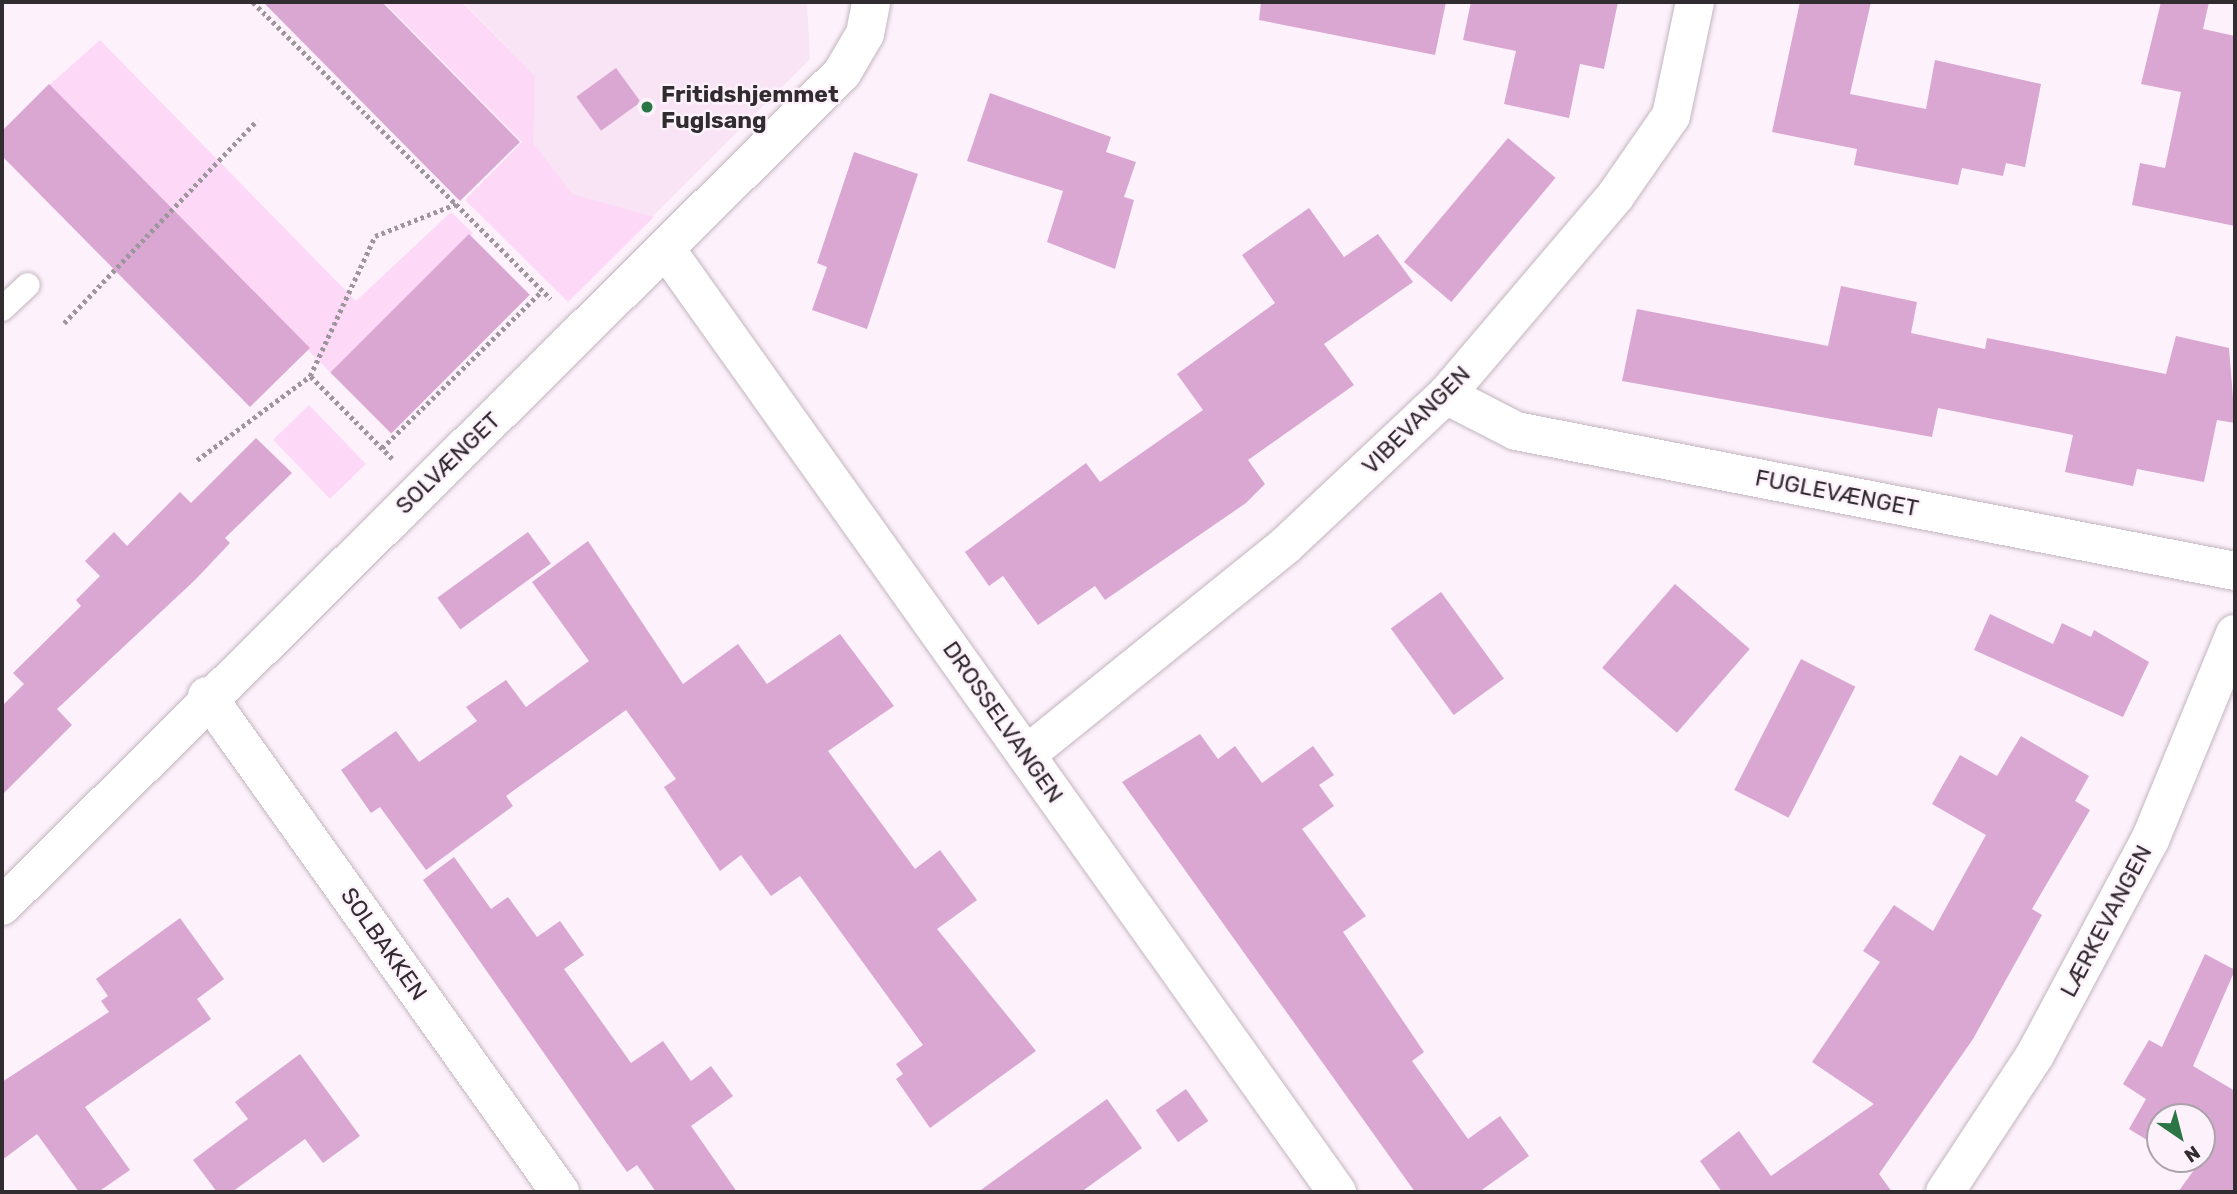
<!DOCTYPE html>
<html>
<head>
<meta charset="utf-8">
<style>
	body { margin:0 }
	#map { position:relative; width:2237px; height:1194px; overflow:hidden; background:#fdf2fb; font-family:Rubik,sans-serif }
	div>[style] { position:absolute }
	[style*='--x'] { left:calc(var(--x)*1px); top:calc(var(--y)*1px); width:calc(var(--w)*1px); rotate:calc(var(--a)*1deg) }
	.built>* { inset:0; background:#f8e4f5 }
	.green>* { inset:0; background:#fdd9f7; transform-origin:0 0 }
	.building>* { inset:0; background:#daa6d2; transform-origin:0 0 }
	.path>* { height:4.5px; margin-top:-2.25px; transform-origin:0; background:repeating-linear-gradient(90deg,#9e969d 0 3.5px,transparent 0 7px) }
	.roads { filter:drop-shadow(0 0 2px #c3b5c1) drop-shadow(0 0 2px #c3b5c1) }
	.service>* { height:24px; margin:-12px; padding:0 12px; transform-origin:12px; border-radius:12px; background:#fff }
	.minor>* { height:38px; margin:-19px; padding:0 19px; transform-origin:19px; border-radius:19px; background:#fff }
	.dots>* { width:19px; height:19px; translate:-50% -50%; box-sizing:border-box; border:4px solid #fdf2fb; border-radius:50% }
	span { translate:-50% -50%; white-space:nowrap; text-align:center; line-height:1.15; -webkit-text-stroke:5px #fdf2fb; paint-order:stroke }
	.poi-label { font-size:23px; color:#312c30; font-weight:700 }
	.left { translate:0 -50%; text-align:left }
	.street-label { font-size:23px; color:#312c30 }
	.frame { position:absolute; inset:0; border:4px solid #312c30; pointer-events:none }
	.north { position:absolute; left:2146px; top:1103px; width:70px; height:70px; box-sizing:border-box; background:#fdf2fb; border:2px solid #aba3aa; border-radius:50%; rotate:145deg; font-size:19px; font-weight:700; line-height:28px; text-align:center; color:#312c30 }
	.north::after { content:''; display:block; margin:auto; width:24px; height:32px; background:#2b7644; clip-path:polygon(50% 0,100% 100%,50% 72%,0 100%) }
</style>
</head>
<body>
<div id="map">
	<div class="built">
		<div style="clip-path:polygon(463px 2px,807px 2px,810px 59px,652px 217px,568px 194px,531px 138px,534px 75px)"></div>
	</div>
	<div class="green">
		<div style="clip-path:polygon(384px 2px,462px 2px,535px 76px,533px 142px,572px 194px,654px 217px,568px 302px,465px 200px,522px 142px)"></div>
		<div style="clip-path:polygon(100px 40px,356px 301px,451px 212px,473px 233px,333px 375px,46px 88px)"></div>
		<div style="left:309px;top:405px;width:82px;height:50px;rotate:46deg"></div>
	</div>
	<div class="building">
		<div style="clip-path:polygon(263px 2px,382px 2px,520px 142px,460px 201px)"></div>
		<div style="clip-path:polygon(1261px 2px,1446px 2px,1435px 55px,1259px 20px)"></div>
		<div style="clip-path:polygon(1471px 2px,1618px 2px,1604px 69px,1580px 64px,1569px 118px,1504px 104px,1516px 51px,1463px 40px)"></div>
		<div style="clip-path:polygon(1800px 2px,1871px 2px,1850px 94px,1926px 109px,1935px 60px,2041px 84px,2025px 167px,2006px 163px,2003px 176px,1962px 168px,1958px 185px,1854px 165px,1857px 149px,1772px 132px)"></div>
		<div style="clip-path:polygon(2161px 2px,2209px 2px,2203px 29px,2235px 36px,2235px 226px,2132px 205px,2140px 163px,2165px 168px,2181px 92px,2141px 84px)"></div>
		<div style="left:616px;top:68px;width:42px;height:49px;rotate:54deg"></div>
		<div style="clip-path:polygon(49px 84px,310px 348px,250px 407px,2px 156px,2px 131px)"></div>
		<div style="clip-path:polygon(990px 93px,1111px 137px,1106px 152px,1136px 162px,1124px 197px,1134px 200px,1115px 269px,1047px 242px,1063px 191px,967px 161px)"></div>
		<div style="left:1508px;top:138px;width:62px;height:162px;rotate:40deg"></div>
		<div style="clip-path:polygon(854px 152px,918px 174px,867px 329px,812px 310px,827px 267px,817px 263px)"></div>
		<div style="clip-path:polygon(1309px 208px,1344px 257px,1378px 234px,1413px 282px,1324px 344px,1354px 385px,1248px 460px,1265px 484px,1246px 503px,1105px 600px,1095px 586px,1038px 625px,1003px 576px,989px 586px,965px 552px,1086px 463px,1100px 482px,1203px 410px,1177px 374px,1275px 303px,1242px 255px)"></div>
		<div style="left:469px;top:234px;width:86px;height:196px;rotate:45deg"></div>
		<div style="clip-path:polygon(1841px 286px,1917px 302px,1911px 333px,1985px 349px,1987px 338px,2166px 374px,2176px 336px,2229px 348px,2235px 423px,2217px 420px,2204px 482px,2137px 469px,2133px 486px,2065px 472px,2073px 435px,1938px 408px,1932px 437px,1622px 381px,1637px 309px,1828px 346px)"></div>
		<div style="clip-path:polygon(256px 438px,292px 473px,225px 538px,230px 543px,195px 580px,57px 709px,72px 725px,2px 795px,2px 706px,24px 684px,13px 673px,81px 606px,76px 600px,100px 576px,85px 561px,114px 532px,127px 546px,180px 492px,191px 503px)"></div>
		<div style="left:528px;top:532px;width:39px;height:112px;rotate:54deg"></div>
		<div style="clip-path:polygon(588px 541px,683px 684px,738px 644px,767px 684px,840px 634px,894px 706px,828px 751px,915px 869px,940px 850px,977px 900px,937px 929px,1036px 1051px,930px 1128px,896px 1079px,903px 1074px,896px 1064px,923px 1045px,800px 876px,771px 896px,741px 855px,720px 871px,664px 787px,676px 779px,626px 710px,506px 796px,513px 806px,426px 870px,380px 807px,371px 813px,341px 770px,396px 731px,419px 762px,477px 721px,466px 707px,506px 680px,526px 707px,589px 661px,532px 582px)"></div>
		<div style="left:1675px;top:584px;width:99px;height:111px;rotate:41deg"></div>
		<div style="left:1441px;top:592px;width:107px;height:62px;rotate:54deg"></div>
		<div style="clip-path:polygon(1990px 614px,2053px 644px,2062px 623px,2091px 637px,2094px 630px,2149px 662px,2123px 717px,1974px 650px)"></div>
		<div style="left:1801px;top:659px;width:61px;height:147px;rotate:27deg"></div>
		<div style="clip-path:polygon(1200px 734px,1218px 759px,1235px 746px,1262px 783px,1313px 746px,1334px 775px,1319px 785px,1334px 806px,1302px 829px,1366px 916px,1343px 932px,1424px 1052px,1412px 1061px,1468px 1139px,1500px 1116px,1529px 1156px,1479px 1192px,1415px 1192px,1122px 782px)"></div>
		<div style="clip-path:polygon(2021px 736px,2089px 776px,2075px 801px,2090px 810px,2032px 909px,2042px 915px,1973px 1039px,1879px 1174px,1892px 1192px,1722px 1192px,1700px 1161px,1739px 1131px,1771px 1176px,1874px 1104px,1812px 1062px,1880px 962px,1863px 951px,1894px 905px,1933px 931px,1986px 835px,1932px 804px,1960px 755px,1997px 776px)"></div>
		<div style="clip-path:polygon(454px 857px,491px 909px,508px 897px,537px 937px,560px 921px,584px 955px,564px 969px,631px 1063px,663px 1041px,691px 1081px,711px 1066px,733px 1096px,691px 1126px,737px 1192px,656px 1192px,637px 1165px,627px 1172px,423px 880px)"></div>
		<div style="clip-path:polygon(180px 918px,224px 979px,197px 999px,211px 1019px,85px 1107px,130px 1170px,98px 1192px,79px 1192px,37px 1134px,2px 1160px,2px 1082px,109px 1012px,101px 1001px,108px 996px,96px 979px)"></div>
		<div style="clip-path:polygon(2205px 954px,2235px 970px,2193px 1066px,2235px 1091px,2235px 1192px,2178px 1192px,2194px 1170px,2177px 1159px,2202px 1159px,2202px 1117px,2160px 1117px,2160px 1148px,2129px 1129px,2146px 1099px,2123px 1084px,2149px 1040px,2162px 1047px)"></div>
		<div style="clip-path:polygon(300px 1054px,360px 1136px,323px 1163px,305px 1139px,232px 1192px,217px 1192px,193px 1160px,248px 1119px,235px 1102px)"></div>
		<div style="left:1186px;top:1089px;width:39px;height:37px;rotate:55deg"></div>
		<div style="clip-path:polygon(1107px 1099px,1142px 1148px,1081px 1192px,978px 1192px)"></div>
	</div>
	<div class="path">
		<div style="--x:253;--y:2;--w:286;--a:44.9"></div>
		<div style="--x:64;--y:323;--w:280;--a:-46.4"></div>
		<div style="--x:382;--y:448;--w:224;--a:-44.5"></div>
		<div style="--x:392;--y:459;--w:117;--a:-134.7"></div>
		<div style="--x:310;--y:376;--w:154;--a:-65.1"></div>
		<div style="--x:375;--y:236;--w:87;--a:-21.6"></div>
		<div style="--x:456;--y:204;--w:134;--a:45"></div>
		<div style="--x:197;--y:460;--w:141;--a:-36.6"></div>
	</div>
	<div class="roads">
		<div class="service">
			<div style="--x:2;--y:309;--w:35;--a:-43"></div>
		</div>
		<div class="minor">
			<div style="--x:668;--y:252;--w:1154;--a:54.56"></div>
			<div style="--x:1446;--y:395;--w:79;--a:27.2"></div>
			<div style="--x:1516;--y:431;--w:733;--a:11.02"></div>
			<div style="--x:207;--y:696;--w:609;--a:54.56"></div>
			<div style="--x:1026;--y:755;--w:334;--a:-38.9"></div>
			<div style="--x:1286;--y:545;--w:219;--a:-43.2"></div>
			<div style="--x:1446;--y:395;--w:262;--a:-49.6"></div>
			<div style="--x:1616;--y:195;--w:96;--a:-55.2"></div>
			<div style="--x:1671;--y:116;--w:116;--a:-78.1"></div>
			<div style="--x:2;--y:906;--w:1183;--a:-44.76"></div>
			<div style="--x:842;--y:73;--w:45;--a:-59.5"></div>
			<div style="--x:865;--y:34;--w:33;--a:-79"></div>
			<div style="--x:1945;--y:1192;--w:164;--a:-56.7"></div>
			<div style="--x:2035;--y:1055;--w:244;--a:-61.9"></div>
			<div style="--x:2150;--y:840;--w:223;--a:-67.6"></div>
		</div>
	</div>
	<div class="dots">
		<div style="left:647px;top:107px;background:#2b7644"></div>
	</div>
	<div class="poi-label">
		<span class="left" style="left:661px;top:107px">Fritidshjemmet<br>Fuglsang</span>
	</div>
	<div class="street-label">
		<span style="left:1416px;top:420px;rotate:-45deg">VIBEVANGEN</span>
		<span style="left:448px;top:463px;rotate:-44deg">SOLVÆNGET</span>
		<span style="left:1837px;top:493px;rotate:11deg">FUGLEVÆNGET</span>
		<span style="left:1003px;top:722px;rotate:55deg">DROSSELVANGEN</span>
		<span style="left:2106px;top:921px;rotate:-62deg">LÆRKEVANGEN</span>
		<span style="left:384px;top:944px;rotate:55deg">SOLBAKKEN</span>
	</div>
	<div class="frame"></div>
	<div class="north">N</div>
</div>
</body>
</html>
